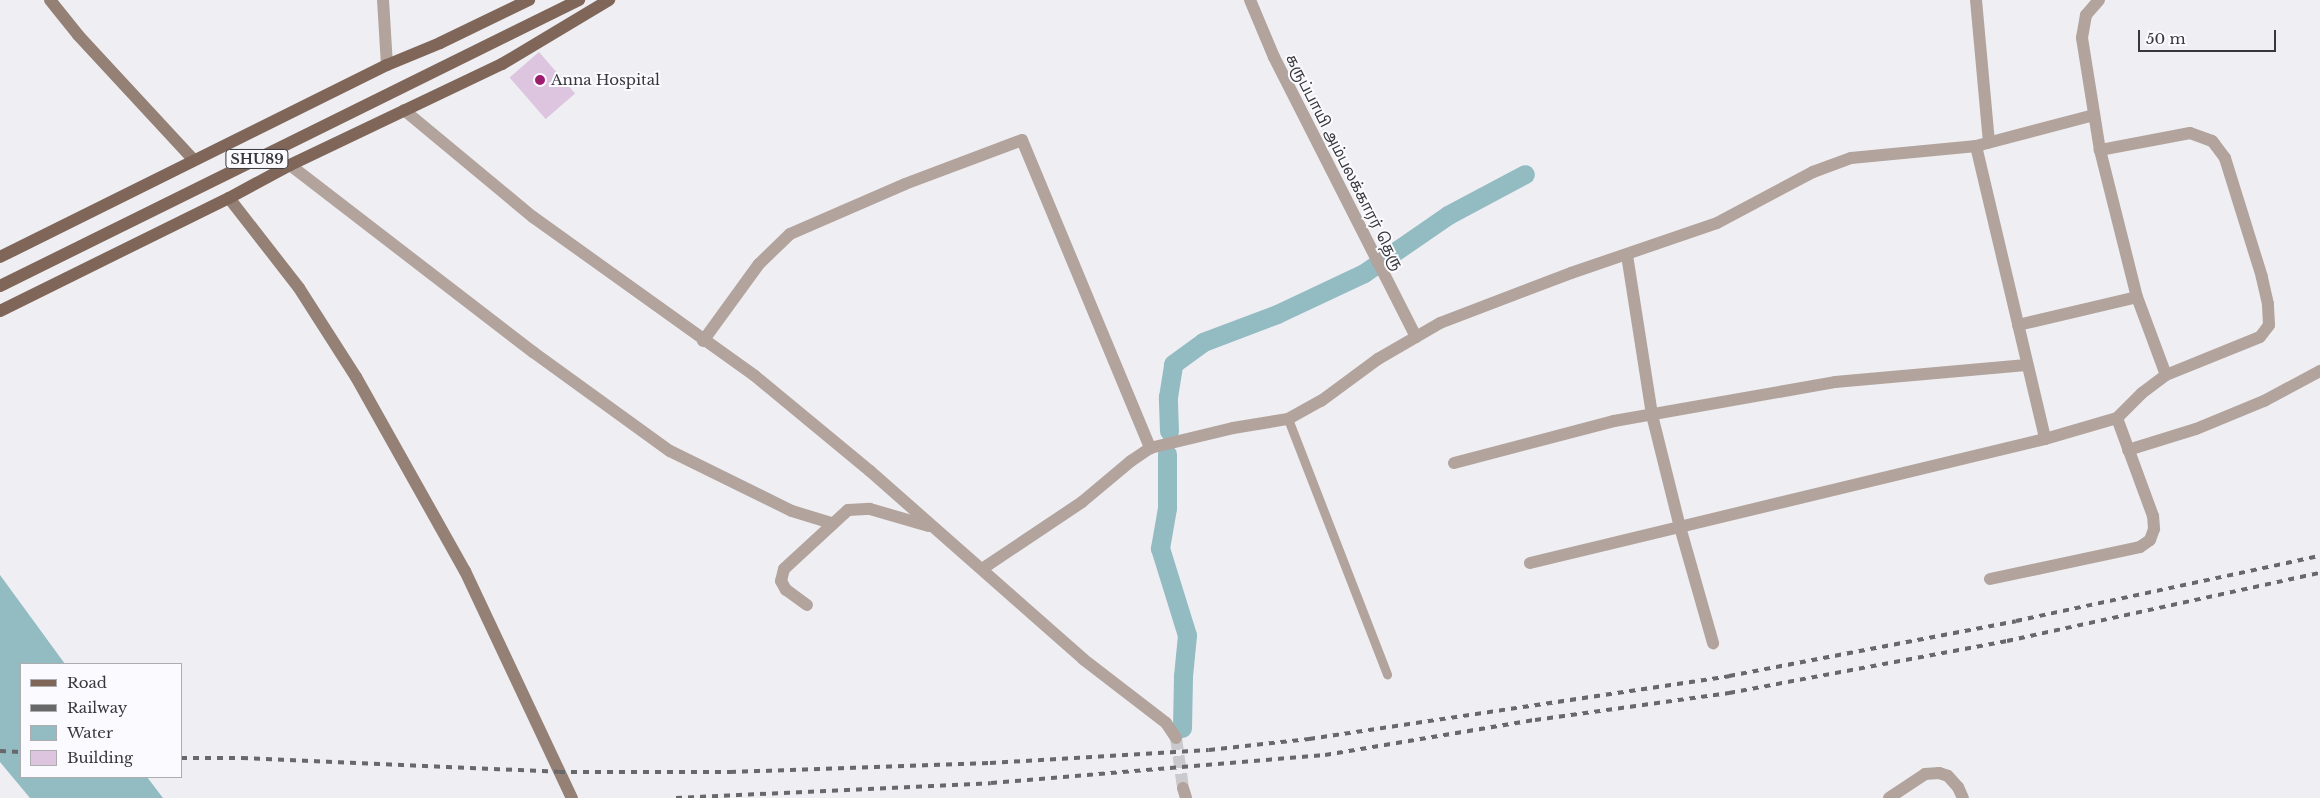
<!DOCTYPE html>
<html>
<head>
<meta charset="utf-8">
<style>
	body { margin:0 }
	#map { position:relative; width:2320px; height:798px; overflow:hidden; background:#eeeef3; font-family:"Libre Baskerville","Noto Sans Tamil",serif }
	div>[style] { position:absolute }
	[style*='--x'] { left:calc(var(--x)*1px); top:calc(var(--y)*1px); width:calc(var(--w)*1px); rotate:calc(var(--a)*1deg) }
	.water>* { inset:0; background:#92bbc2 }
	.canal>* { height:19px; margin:-9.5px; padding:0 9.5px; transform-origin:9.5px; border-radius:9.5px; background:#92bbc2 }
	.building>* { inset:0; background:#ddc5e0; transform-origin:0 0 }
	.minor-tunnel>* { height:12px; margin-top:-6px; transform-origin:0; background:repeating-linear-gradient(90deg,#cacace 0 12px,transparent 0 18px) }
	.service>* { height:9px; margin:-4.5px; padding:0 4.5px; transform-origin:4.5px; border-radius:4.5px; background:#b2a49c }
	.minor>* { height:12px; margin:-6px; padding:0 6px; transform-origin:6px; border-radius:6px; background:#b2a49c }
	.secondary>* { height:12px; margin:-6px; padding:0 6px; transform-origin:6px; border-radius:6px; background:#958075 }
	.primary>* { height:12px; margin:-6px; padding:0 6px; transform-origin:6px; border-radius:6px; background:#7f6659 }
	.rail>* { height:4px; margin-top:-2px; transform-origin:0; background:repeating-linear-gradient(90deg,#68686b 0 6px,transparent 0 12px) }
	.dots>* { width:14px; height:14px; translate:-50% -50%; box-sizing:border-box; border:2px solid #fbfbff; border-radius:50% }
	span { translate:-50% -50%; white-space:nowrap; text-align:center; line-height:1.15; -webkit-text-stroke:4px #fbfbff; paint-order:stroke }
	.shield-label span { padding:1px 4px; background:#fbfbff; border:1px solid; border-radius:4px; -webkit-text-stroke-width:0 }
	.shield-label { font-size:14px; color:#38383a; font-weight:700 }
	.poi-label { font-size:15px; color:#38383a }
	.left { translate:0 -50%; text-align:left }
	.street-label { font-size:15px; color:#38383a }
	.legend { position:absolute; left:20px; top:663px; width:162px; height:115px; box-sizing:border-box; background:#fbfbff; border:1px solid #adadb0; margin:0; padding:6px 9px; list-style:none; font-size:15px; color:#38383a }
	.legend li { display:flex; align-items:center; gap:10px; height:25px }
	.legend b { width:25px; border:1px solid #adadb0 }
	.scale { position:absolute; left:2138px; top:30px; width:138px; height:22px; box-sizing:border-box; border:2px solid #38383a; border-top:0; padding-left:6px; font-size:15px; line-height:18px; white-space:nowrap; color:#38383a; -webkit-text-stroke:4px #fbfbff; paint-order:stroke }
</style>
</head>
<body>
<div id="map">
	<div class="water">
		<div style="clip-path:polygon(0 575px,65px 664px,21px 664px,21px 777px,147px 777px,163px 798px,30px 798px,0 762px)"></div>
	</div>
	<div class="canal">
		<div style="--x:1169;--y:431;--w:34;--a:-92"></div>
		<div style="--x:1168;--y:397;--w:33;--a:-81"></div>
		<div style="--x:1173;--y:364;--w:37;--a:-36"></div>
		<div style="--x:1203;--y:342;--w:79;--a:-20.7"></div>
		<div style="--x:1277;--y:314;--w:96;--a:-25.2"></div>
		<div style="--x:1364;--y:273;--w:102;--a:-34.6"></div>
		<div style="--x:1448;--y:215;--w:87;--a:-28"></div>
		<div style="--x:1167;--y:454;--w:54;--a:90"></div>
		<div style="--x:1167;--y:508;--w:41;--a:99.9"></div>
		<div style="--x:1160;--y:548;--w:91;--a:72.8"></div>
		<div style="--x:1187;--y:635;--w:41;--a:95.6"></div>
		<div style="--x:1183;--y:676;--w:52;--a:91.1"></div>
	</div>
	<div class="building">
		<div style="left:539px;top:52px;width:55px;height:39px;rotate:49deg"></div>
	</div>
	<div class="minor-tunnel">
		<div style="--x:1176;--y:738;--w:50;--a:82"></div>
	</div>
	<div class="service">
		<div style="--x:1288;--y:419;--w:274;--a:68.8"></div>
	</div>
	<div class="minor">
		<div style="--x:383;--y:0;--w:65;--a:86.5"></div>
		<div style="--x:1250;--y:0;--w:62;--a:67.2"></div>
		<div style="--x:1274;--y:57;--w:314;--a:63.1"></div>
		<div style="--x:1976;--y:0;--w:143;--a:84.8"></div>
		<div style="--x:2099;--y:0;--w:20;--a:131"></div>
		<div style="--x:2086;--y:15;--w:23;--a:100"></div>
		<div style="--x:2082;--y:38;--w:113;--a:80.9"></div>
		<div style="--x:2100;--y:150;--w:152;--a:75.9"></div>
		<div style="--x:2137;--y:297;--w:83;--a:69.6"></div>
		<div style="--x:404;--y:110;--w:168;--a:39.7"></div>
		<div style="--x:533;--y:217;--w:273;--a:35.6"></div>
		<div style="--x:755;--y:376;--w:149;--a:39.6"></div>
		<div style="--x:870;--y:471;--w:284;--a:41.4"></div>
		<div style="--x:1083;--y:659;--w:105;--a:37.6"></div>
		<div style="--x:1166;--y:723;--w:18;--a:56"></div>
		<div style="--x:1976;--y:146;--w:301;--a:76.7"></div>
		<div style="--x:290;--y:165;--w:307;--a:37.6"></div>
		<div style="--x:533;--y:352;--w:169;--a:35.9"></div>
		<div style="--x:670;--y:451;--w:136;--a:26.2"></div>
		<div style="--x:792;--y:511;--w:41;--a:17.1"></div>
		<div style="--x:1627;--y:255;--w:162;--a:81.1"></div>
		<div style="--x:1652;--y:415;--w:115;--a:76"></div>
		<div style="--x:1680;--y:527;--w:121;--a:74.1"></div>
		<div style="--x:2018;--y:325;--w:122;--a:-13.2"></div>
		<div style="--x:703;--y:341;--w:95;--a:-54"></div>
		<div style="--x:759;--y:264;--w:43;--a:-44.1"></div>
		<div style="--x:790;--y:234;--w:125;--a:-23.5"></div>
		<div style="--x:905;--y:184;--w:125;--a:-20.6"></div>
		<div style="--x:1022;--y:140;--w:334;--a:67.4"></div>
		<div style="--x:2128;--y:450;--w:71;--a:-17.2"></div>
		<div style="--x:2196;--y:429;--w:74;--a:-22.4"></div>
		<div style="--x:2264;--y:401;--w:64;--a:-28.2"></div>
		<div style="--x:1454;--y:463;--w:165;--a:-14.7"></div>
		<div style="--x:1614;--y:421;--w:224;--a:-10"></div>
		<div style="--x:1835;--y:382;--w:192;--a:-5.1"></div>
		<div style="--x:1530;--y:563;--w:530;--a:-13.54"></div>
		<div style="--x:2045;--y:439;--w:75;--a:-16.3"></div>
		<div style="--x:2117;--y:418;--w:35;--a:-45"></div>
		<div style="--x:2142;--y:393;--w:30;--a:-37"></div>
		<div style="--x:2166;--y:375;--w:101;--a:-22"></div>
		<div style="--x:2260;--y:337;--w:15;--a:-53"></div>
		<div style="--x:2269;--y:325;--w:21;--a:-93"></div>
		<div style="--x:2268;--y:304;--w:28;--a:-103"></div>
		<div style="--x:2262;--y:277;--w:125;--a:-107.3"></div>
		<div style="--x:2225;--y:158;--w:21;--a:-127"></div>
		<div style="--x:2212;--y:141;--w:23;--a:-160"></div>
		<div style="--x:2190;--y:133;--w:92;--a:169.3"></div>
		<div style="--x:982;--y:569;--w:120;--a:-33.8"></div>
		<div style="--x:1082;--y:502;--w:64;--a:-39.9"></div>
		<div style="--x:1131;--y:461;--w:23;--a:-34"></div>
		<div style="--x:1150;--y:448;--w:85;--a:-13.5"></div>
		<div style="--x:1233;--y:428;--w:56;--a:-9.3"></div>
		<div style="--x:1288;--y:419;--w:38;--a:-29"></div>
		<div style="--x:1321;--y:401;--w:71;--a:-36.4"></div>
		<div style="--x:1378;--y:359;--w:72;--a:-30.1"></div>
		<div style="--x:1440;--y:323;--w:140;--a:-20.9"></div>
		<div style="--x:1571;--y:273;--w:154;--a:-18.9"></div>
		<div style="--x:1717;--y:223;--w:109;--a:-28"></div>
		<div style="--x:1813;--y:172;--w:40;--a:-20.2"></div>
		<div style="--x:1851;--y:158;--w:126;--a:-5.5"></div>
		<div style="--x:1976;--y:146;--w:122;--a:-14.7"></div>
		<div style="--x:1990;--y:579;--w:153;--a:-12"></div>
		<div style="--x:2140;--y:547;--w:12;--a:-35"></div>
		<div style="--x:2150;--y:540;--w:12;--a:-70"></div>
		<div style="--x:2154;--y:529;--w:13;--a:-94"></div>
		<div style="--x:2153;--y:516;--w:104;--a:-110.2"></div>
		<div style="--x:807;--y:605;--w:26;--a:-144"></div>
		<div style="--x:786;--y:590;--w:10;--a:-119"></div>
		<div style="--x:781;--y:581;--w:12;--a:-76"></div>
		<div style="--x:784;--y:569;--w:87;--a:-42.7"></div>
		<div style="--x:848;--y:510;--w:22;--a:-3"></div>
		<div style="--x:870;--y:509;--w:61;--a:16.1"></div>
		<div style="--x:1183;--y:788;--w:10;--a:73"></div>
		<div style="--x:1889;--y:798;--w:43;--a:-33.7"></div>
		<div style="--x:1925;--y:774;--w:14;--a:-4"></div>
		<div style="--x:1939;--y:773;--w:9;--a:18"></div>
		<div style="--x:1948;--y:776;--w:15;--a:48"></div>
		<div style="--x:1958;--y:787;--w:12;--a:66"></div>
	</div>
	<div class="secondary">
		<div style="--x:50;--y:0;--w:45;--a:51.3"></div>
		<div style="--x:78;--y:35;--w:169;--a:47.2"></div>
		<div style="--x:229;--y:198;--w:114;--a:52.1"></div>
		<div style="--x:299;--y:288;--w:106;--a:57.4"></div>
		<div style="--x:356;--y:377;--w:223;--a:60.7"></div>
		<div style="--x:465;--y:571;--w:251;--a:64.8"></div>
	</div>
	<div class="primary">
		<div style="--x:0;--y:257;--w:432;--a:-26.4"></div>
		<div style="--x:387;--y:65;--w:57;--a:-22.5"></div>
		<div style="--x:440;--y:43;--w:99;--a:-25.8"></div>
		<div style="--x:0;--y:286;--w:646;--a:-26.29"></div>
		<div style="--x:0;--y:311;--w:255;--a:-26.3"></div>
		<div style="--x:229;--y:198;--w:69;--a:-28.4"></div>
		<div style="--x:290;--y:165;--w:235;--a:-25.5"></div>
		<div style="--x:502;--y:64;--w:125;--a:-30.9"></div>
	</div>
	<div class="rail">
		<div style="--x:0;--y:751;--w:21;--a:3"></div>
		<div style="--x:181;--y:758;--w:61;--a:0"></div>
		<div style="--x:242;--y:758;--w:317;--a:2.5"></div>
		<div style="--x:559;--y:772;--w:171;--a:0"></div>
		<div style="--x:730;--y:772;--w:260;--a:-2"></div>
		<div style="--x:990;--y:763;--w:219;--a:-3.4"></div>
		<div style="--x:1209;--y:750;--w:101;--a:-6.3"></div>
		<div style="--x:1309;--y:739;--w:425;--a:-8.5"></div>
		<div style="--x:1729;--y:676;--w:292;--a:-10.8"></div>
		<div style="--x:2016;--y:621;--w:311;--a:-12.1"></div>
		<div style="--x:676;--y:798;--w:315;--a:-2.7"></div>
		<div style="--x:991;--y:783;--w:335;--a:-4.8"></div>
		<div style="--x:1325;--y:755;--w:213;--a:-9.5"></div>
		<div style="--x:1535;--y:720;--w:196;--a:-7.9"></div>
		<div style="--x:1729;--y:693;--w:283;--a:-10.6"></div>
		<div style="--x:2007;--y:641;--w:320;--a:-12.3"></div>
	</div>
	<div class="dots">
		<div style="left:540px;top:80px;background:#9e1c6e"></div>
	</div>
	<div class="shield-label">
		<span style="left:257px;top:159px">SHU89</span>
	</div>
	<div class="poi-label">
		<span class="left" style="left:551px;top:80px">Anna Hospital</span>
	</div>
	<div class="street-label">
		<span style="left:1345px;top:162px;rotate:63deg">கருப்பாயி அம்பலக்காரர் தெரு</span>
	</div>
	<ul class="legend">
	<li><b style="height:6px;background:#7f6659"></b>Road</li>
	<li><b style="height:6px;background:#68686b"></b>Railway</li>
	<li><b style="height:14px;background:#92bbc2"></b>Water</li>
	<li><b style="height:14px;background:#ddc5e0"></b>Building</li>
	</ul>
	<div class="scale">50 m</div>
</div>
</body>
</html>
